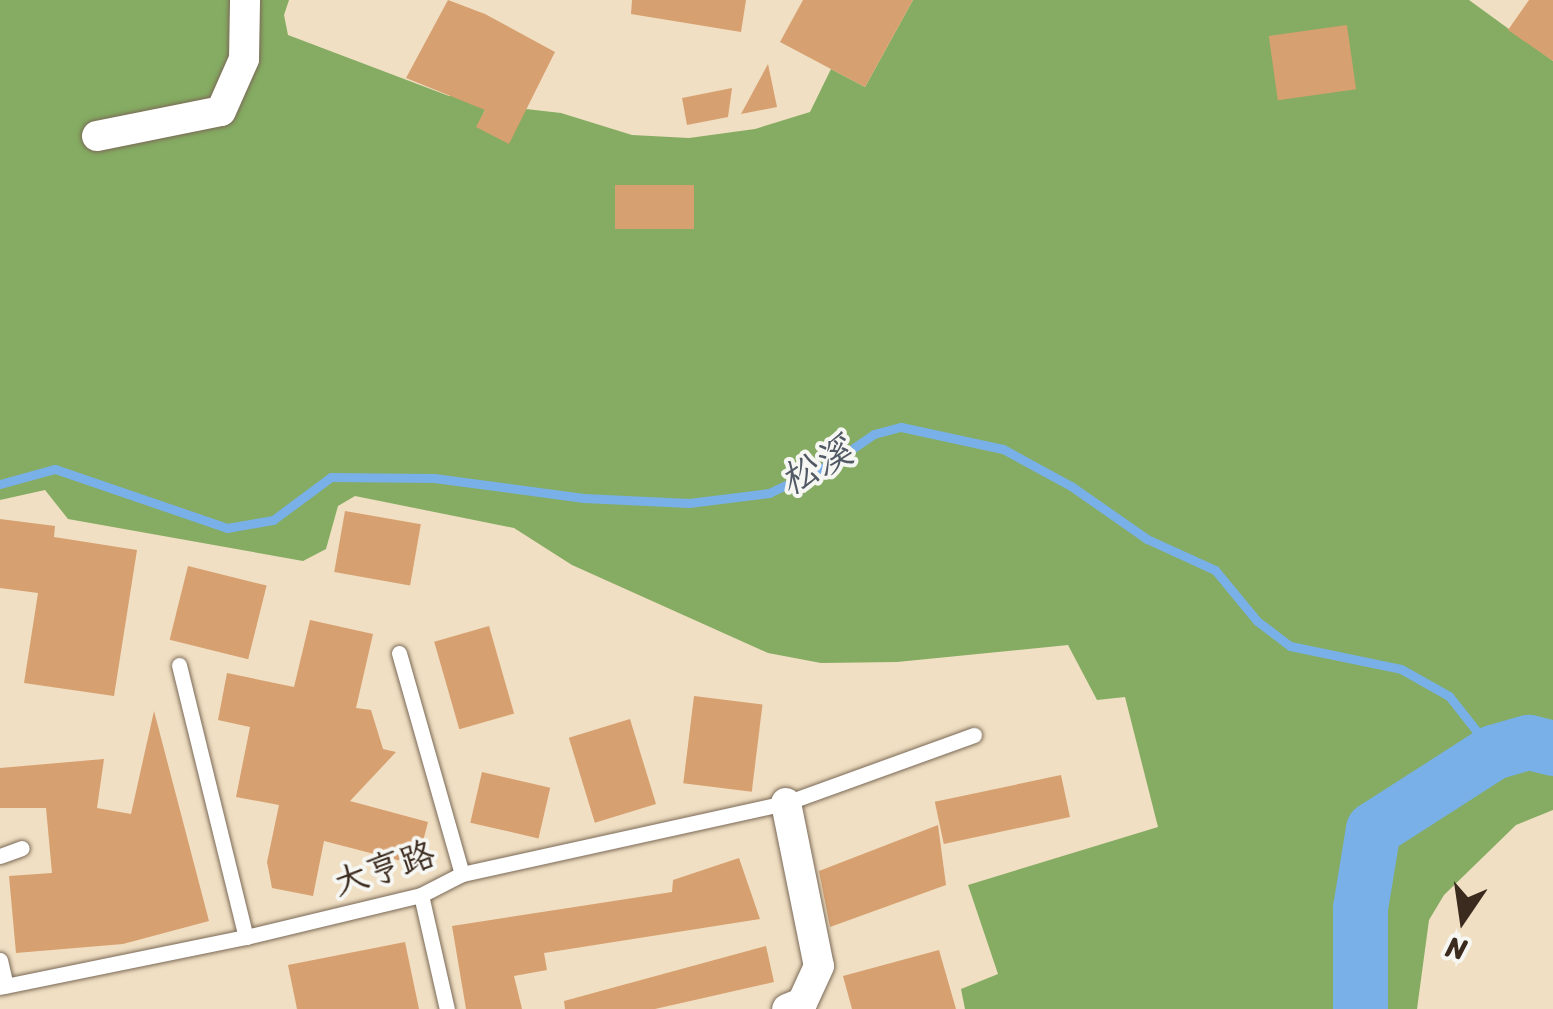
<!DOCTYPE html>
<html>
<head>
<meta charset="utf-8">
<style>
	body { margin:0 }
	#map { position:relative; width:1553px; height:1009px; overflow:hidden; background:#f0dfc2; font-family:Sriracha,"LXGW WenKai TC",sans-serif }
	div>[style] { position:absolute }
	[style*='--x'] { left:calc(var(--x)*1px); top:calc(var(--y)*1px); width:calc(var(--w)*1px); rotate:calc(var(--a)*1deg) }
	.forest>* { inset:0; background:#85ac62 }
	.stream>* { height:9px; margin:-4.5px; padding:0 4.5px; transform-origin:4.5px; border-radius:4.5px; background:#79b0e8 }
	.river>* { height:55px; margin:-27.5px; padding:0 27.5px; transform-origin:27.5px; border-radius:27.5px; background:#79b0e8 }
	.building>* { inset:0; background:#d7a070; transform-origin:0 0 }
	.roads { filter:drop-shadow(0 0 2px #7a6957) drop-shadow(0 0 2px #7a6957) }
	.lane>* { height:15px; margin:-7.5px; padding:0 7.5px; transform-origin:7.5px; border-radius:7.5px; background:#fff }
	.street>* { height:30px; margin:-15px; padding:0 15px; transform-origin:15px; border-radius:15px; background:#fff }
	span { translate:-50% -50%; white-space:nowrap; text-align:center; line-height:1.15; -webkit-text-stroke:8px #f6f6f2; paint-order:stroke }
	.street-label { font-size:35px; color:#3b2a1e }
	.water-label { font-size:38px; color:#515965; font-style:italic }
	.north { position:absolute; left:1413px; top:869px; width:100px; height:100px; -webkit-text-stroke:8px #f6f6f2; paint-order:stroke; rotate:193deg; font-size:28px; font-weight:700; line-height:40px; text-align:center; color:#3b2a1e }
	.north::after { content:''; display:block; margin:auto; width:35px; height:45px; background:#3b2a1e; clip-path:polygon(50% 0,100% 100%,50% 72%,0 100%) }
</style>
</head>
<body>
<div id="map">
	<div class="forest">
		<div style="clip-path:polygon(0 0,289px 0,284px 15px,288px 35px,449px 96px,492px 95px,477px 127px,526px 109px,561px 113px,632px 135px,689px 138px,755px 129px,810px 112px,831px 69px,865px 87px,913px 0,1469px 0,1553px 61px,1553px 810px,1516px 825px,1444px 895px,1429px 920px,1417px 1009px,965px 1009px,961px 989px,998px 974px,968px 885px,1158px 827px,1125px 697px,1097px 700px,1068px 645px,897px 662px,821px 663px,768px 653px,572px 565px,514px 528px,355px 496px,338px 506px,326px 549px,303px 561px,68px 519px,45px 490px,0 500px)"></div>
	</div>
	<div class="stream">
		<div style="--x:0;--y:484;--w:57;--a:-15.3"></div>
		<div style="--x:55;--y:469;--w:182;--a:18.9"></div>
		<div style="--x:227;--y:528;--w:47;--a:-9.9"></div>
		<div style="--x:273;--y:520;--w:72;--a:-36.6"></div>
		<div style="--x:331;--y:477;--w:103;--a:0.6"></div>
		<div style="--x:434;--y:478;--w:151;--a:7.6"></div>
		<div style="--x:584;--y:498;--w:105;--a:2.7"></div>
		<div style="--x:689;--y:503;--w:81;--a:-7.1"></div>
		<div style="--x:769;--y:493;--w:68;--a:-25.4"></div>
		<div style="--x:830;--y:464;--w:53;--a:-34.3"></div>
		<div style="--x:874;--y:434;--w:28;--a:-15"></div>
		<div style="--x:901;--y:427;--w:104;--a:12.2"></div>
		<div style="--x:1003;--y:449;--w:77;--a:28.6"></div>
		<div style="--x:1071;--y:486;--w:93;--a:34.9"></div>
		<div style="--x:1147;--y:539;--w:75;--a:24.5"></div>
		<div style="--x:1215;--y:570;--w:66;--a:50.5"></div>
		<div style="--x:1257;--y:621;--w:41;--a:37.1"></div>
		<div style="--x:1290;--y:646;--w:113;--a:11.7"></div>
		<div style="--x:1401;--y:669;--w:55;--a:29.4"></div>
		<div style="--x:1449;--y:696;--w:71;--a:51.8"></div>
	</div>
	<div class="river">
		<div style="--x:1360;--y:1009;--w:101;--a:-90"></div>
		<div style="--x:1360;--y:908;--w:80;--a:-80.7"></div>
		<div style="--x:1373;--y:829;--w:143;--a:-32.7"></div>
		<div style="--x:1493;--y:752;--w:37;--a:-16"></div>
		<div style="--x:1529;--y:742;--w:25;--a:14"></div>
	</div>
	<div class="building">
		<div style="clip-path:polygon(448px 0,485px 14px,555px 52px,509px 144px,476px 127px,485px 110px,406px 78px)"></div>
		<div style="clip-path:polygon(632px 0,746px 0,741px 32px,631px 14px)"></div>
		<div style="clip-path:polygon(803px 0,913px 0,865px 87px,780px 42px)"></div>
		<div style="clip-path:polygon(1529px 0,1553px 0,1553px 61px,1508px 30px)"></div>
		<div style="left:1347px;top:25px;width:65px;height:79px;rotate:82deg"></div>
		<div style="clip-path:polygon(768px 64px,777px 107px,741px 114px)"></div>
		<div style="clip-path:polygon(732px 88px,728px 117px,687px 125px,682px 98px)"></div>
		<div style="left:615px;top:185px;width:79px;height:44px"></div>
		<div style="left:345px;top:511px;width:77px;height:62px;rotate:10deg"></div>
		<div style="clip-path:polygon(0 519px,55px 526px,54px 537px,137px 550px,114px 696px,24px 683px,38px 593px,0 588px)"></div>
		<div style="left:188px;top:566px;width:81px;height:76px;rotate:14deg"></div>
		<div style="clip-path:polygon(310px 620px,373px 634px,356px 708px,371px 710px,383px 749px,396px 752px,350px 801px,428px 822px,417px 865px,324px 841px,313px 896px,272px 888px,267px 862px,279px 805px,236px 797px,250px 727px,218px 720px,227px 673px,294px 687px)"></div>
		<div style="left:489px;top:626px;width:91px;height:57px;rotate:74deg"></div>
		<div style="left:694px;top:696px;width:69px;height:88px;rotate:7deg"></div>
		<div style="clip-path:polygon(154px 711px,209px 921px,123px 944px,16px 953px,9px 876px,52px 873px,46px 808px,0 808px,0 768px,104px 759px,97px 808px,131px 814px)"></div>
		<div style="left:630px;top:719px;width:89px;height:64px;rotate:73deg"></div>
		<div style="left:482px;top:772px;width:70px;height:52px;rotate:13deg"></div>
		<div style="left:1061px;top:775px;width:43px;height:129px;rotate:78deg"></div>
		<div style="clip-path:polygon(938px 825px,946px 885px,830px 927px,819px 871px)"></div>
		<div style="clip-path:polygon(739px 858px,760px 919px,544px 953px,547px 970px,514px 976px,522px 1009px,466px 1009px,452px 926px,672px 892px,673px 880px)"></div>
		<div style="clip-path:polygon(405px 942px,419px 1009px,297px 1009px,288px 965px)"></div>
		<div style="clip-path:polygon(766px 946px,774px 982px,655px 1009px,565px 1009px,564px 1001px)"></div>
		<div style="clip-path:polygon(939px 950px,956px 1009px,852px 1009px,843px 976px)"></div>
	</div>
	<div class="roads">
		<div class="lane">
			<div style="--x:399;--y:653;--w:230;--a:74.1"></div>
			<div style="--x:179;--y:665;--w:280;--a:76.2"></div>
			<div style="--x:0;--y:856;--w:23;--a:-20"></div>
			<div style="--x:421;--y:895;--w:117;--a:77.2"></div>
			<div style="--x:0;--y:960;--w:26;--a:77"></div>
			<div style="--x:0;--y:987;--w:251;--a:-11.5"></div>
			<div style="--x:246;--y:937;--w:180;--a:-13.5"></div>
			<div style="--x:421;--y:895;--w:46;--a:-27.1"></div>
			<div style="--x:462;--y:874;--w:332;--a:-12.4"></div>
			<div style="--x:786;--y:803;--w:200;--a:-19.9"></div>
		</div>
		<div class="street">
			<div style="--x:97;--y:136;--w:126;--a:-11.4"></div>
			<div style="--x:221;--y:111;--w:57;--a:-66.1"></div>
			<div style="--x:244;--y:59;--w:59;--a:-89"></div>
			<div style="--x:786;--y:803;--w:166;--a:78.6"></div>
			<div style="--x:819;--y:966;--w:41;--a:114.7"></div>
			<div style="--x:802;--y:1003;--w:16;--a:158"></div>
		</div>
	</div>
	<div class="street-label">
		<span style="left:384px;top:868px;rotate:-18deg">大亨路</span>
	</div>
	<div class="water-label">
		<span style="left:816px;top:466px;rotate:-29deg">松溪</span>
	</div>
	<div class="north">N</div>
</div>
</body>
</html>
